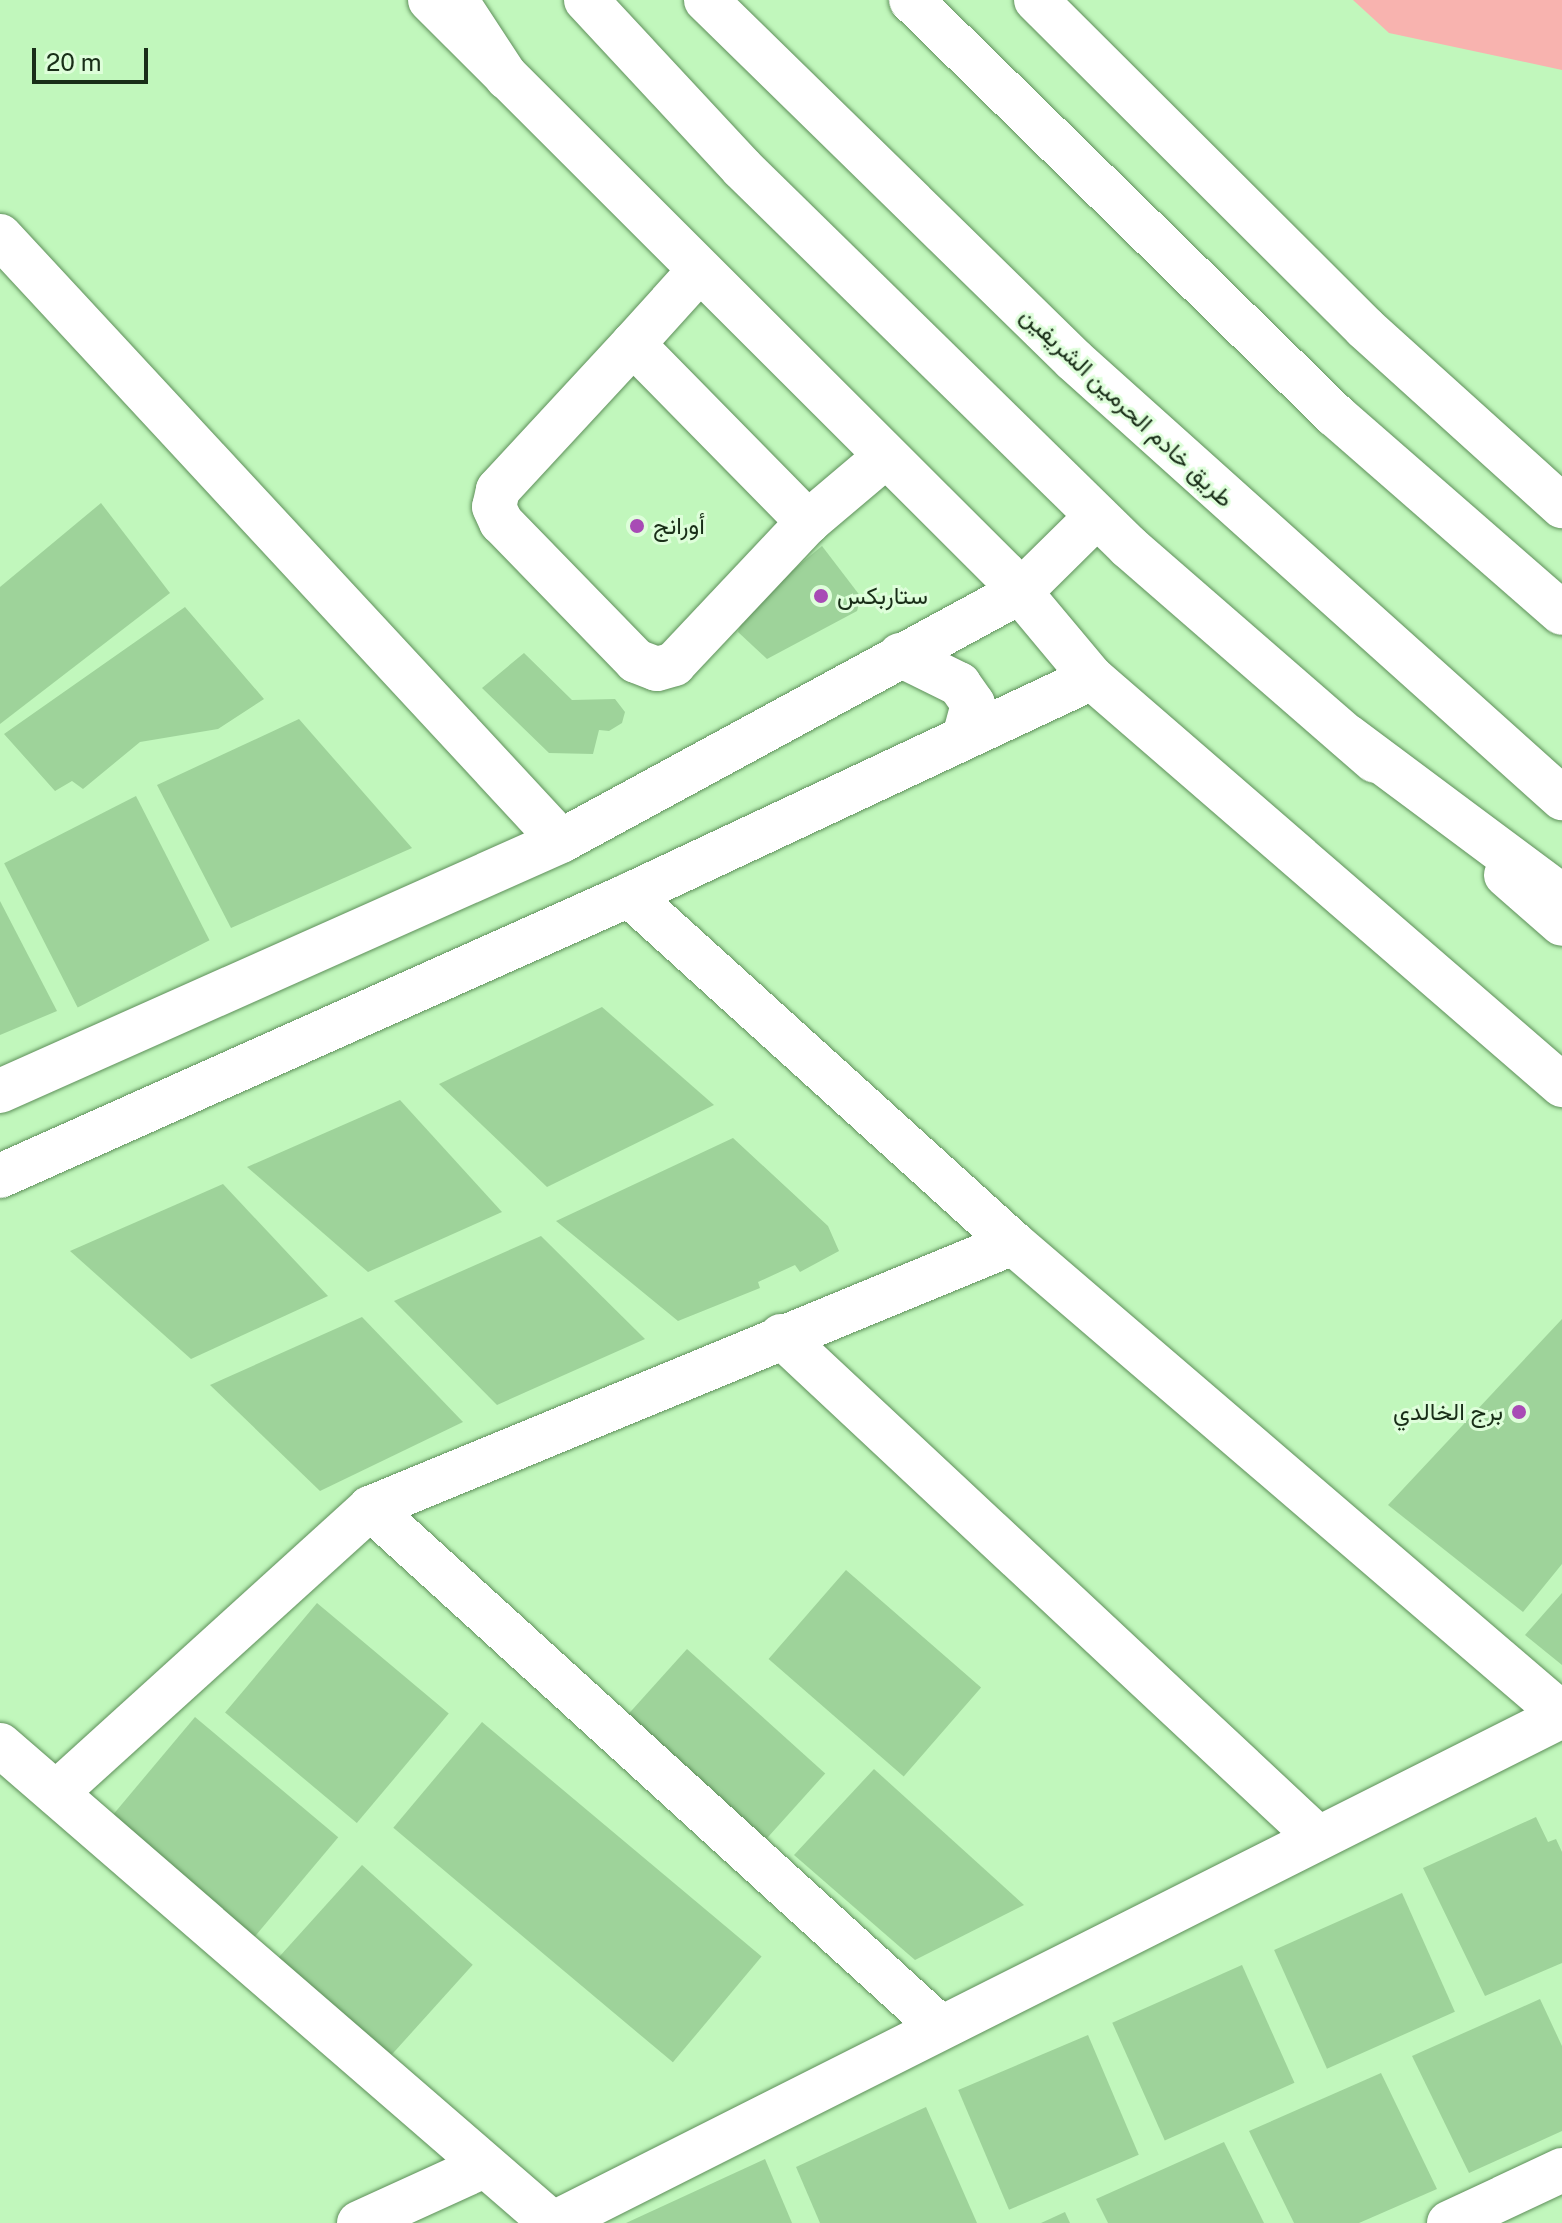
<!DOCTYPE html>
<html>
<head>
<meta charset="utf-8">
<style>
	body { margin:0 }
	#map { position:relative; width:1562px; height:2223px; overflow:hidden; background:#c1f7bc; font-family:"Public Sans",Vazirmatn,sans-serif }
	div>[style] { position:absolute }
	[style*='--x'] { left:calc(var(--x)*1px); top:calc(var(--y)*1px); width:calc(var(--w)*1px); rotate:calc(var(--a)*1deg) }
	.green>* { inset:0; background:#f8b3af }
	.building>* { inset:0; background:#9ed39a; transform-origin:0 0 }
	.roads { filter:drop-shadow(0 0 2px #5e8f5a) drop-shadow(0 0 2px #5e8f5a) }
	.minor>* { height:44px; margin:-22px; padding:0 22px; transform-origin:22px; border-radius:22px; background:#fff }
	.major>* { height:44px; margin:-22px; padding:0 22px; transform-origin:22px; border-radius:22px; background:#fff }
	.highway>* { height:44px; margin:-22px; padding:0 22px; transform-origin:22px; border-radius:22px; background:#fff }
	.dots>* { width:22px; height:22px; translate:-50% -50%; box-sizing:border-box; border:4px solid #defeda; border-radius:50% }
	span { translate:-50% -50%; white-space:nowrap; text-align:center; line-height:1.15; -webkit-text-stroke:6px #defeda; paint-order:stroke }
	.street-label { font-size:24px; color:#192e18 }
	.poi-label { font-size:24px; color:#192e18 }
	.left { translate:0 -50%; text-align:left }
	.right { translate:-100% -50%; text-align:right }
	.scale { position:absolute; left:32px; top:48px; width:116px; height:36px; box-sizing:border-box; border:4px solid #192e18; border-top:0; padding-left:10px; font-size:24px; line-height:28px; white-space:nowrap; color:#192e18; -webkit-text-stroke:6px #defeda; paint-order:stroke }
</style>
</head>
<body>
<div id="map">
	<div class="green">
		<div style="clip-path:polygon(1353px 0,1562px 0,1562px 70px,1389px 33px)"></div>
	</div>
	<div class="building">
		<div style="clip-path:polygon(101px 503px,170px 593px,0 724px,0 587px)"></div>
		<div style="clip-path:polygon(822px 546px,861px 597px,857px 611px,767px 659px,738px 632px,747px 608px)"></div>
		<div style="clip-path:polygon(185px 607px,264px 699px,218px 729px,140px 742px,83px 789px,72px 781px,55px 791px,4px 734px)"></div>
		<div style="clip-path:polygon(524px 653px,572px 700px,615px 699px,625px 712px,622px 723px,609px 731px,599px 730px,593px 754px,549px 753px,482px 688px)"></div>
		<div style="clip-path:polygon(299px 719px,412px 848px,231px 928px,157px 785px)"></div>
		<div style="left:136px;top:796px;width:162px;height:148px;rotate:63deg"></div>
		<div style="clip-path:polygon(0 901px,57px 1011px,0 1035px)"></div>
		<div style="clip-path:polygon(602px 1007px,714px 1105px,547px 1187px,439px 1084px)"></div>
		<div style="clip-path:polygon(400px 1100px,502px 1212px,368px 1272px,247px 1167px)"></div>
		<div style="clip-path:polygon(733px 1138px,828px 1226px,839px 1251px,800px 1272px,795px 1265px,758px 1282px,760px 1288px,678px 1321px,556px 1221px)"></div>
		<div style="clip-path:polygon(223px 1184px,328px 1296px,191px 1359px,70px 1251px)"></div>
		<div style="clip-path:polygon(541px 1236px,645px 1339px,497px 1405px,394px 1301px)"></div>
		<div style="clip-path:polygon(362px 1317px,463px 1422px,320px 1491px,210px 1385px)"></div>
		<div style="clip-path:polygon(1562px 1319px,1562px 1564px,1523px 1612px,1388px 1505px)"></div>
		<div style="left:846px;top:1570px;width:179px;height:118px;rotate:41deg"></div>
		<div style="clip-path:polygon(1562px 1593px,1562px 1665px,1525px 1635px)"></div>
		<div style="left:317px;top:1603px;width:172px;height:143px;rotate:40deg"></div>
		<div style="left:687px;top:1649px;width:186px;height:105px;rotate:42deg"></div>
		<div style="left:195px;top:1717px;width:187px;height:137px;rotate:40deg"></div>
		<div style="left:482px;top:1722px;width:365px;height:138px;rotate:40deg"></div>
		<div style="clip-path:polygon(874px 1769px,1024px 1905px,915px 1960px,794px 1855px)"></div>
		<div style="clip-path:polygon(1536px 1817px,1548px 1842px,1556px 1839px,1562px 1852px,1562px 1963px,1485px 1996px,1423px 1868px)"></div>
		<div style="left:362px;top:1865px;width:149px;height:130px;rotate:42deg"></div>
		<div style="left:1402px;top:1893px;width:130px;height:140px;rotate:66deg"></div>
		<div style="left:1242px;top:1965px;width:129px;height:142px;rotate:66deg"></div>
		<div style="clip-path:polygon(1540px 1999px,1562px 2046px,1562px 2131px,1469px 2173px,1412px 2056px)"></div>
		<div style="left:1088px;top:2035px;width:130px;height:141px;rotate:67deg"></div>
		<div style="clip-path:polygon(1381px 2073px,1437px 2189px,1359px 2223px,1294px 2223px,1249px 2131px)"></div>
		<div style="clip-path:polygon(926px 2107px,977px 2223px,820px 2223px,796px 2167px)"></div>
		<div style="clip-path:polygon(1224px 2142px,1264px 2223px,1108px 2223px,1096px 2199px)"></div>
		<div style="clip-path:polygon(765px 2159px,792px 2223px,626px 2223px)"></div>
		<div style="clip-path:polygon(1065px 2212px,1070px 2223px,1041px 2223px)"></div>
	</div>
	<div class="roads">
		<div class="minor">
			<div style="--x:430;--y:0;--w:812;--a:44.95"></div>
			<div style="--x:1005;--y:574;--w:136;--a:50.1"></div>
			<div style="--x:1092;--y:678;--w:622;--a:40.89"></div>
			<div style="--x:0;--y:236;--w:825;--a:47.16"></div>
			<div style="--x:698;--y:272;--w:97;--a:132.1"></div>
			<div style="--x:633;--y:344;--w:250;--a:45.5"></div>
			<div style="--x:808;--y:522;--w:101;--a:-40.2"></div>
			<div style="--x:633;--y:344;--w:199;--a:132.8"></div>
			<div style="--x:498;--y:490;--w:17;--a:103"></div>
			<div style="--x:494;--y:507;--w:17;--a:65"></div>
			<div style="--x:501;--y:522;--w:194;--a:45.8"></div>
			<div style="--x:636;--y:661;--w:22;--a:21"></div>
			<div style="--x:657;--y:669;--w:18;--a:-16"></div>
			<div style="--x:674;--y:664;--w:195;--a:-46.7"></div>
			<div style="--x:900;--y:655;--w:66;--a:26.2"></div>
			<div style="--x:959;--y:684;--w:24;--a:55"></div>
			<div style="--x:973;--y:704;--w:35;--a:105"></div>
			<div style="--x:629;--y:895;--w:518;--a:42.18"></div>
			<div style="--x:1013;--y:1243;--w:723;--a:40.63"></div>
			<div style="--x:0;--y:1091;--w:614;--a:-24.02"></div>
			<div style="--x:561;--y:841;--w:522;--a:-28.48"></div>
			<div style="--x:1020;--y:592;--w:108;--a:-44.6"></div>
			<div style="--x:0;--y:1176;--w:689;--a:-24.07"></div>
			<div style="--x:629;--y:895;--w:511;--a:-25.11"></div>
			<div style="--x:781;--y:1336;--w:732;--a:43.06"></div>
			<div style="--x:370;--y:1508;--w:771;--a:42.32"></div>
			<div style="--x:0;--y:1745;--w:730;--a:40.89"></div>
			<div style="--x:56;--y:1793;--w:424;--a:-42.2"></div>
			<div style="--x:370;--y:1508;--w:695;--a:-22.4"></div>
			<div style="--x:359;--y:2223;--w:135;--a:-24.5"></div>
			<div style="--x:554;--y:2223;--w:1128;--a:-26.7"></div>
			<div style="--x:1449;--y:2223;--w:125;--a:-25.1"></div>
		</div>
		<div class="major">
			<div style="--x:456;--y:0;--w:93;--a:56.8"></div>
			<div style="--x:586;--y:0;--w:229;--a:47.1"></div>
			<div style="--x:742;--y:168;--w:542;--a:44.4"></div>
			<div style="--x:1129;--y:547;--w:326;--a:41"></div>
			<div style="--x:1036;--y:0;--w:465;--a:44.9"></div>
			<div style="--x:1365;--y:328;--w:266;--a:42.1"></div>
			<div style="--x:1506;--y:875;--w:74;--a:41.2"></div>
		</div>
		<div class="highway">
			<div style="--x:706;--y:0;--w:515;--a:44.37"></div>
			<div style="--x:1074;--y:360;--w:656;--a:41.91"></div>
			<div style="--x:911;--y:0;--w:593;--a:44.39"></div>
			<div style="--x:1335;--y:415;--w:301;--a:41.1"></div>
			<div style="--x:1347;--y:736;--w:268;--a:36.7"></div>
		</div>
	</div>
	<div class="dots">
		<div style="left:637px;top:526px;background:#a84bb5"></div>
		<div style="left:821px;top:596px;background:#a84bb5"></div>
		<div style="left:1519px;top:1412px;background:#a84bb5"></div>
	</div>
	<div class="street-label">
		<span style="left:1127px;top:407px;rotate:43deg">طريق خادم الحرمين الشريفين</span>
	</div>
	<div class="poi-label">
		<span class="left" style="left:653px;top:526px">أورانج</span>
		<span class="left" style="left:837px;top:596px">ستاربكس</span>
		<span class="right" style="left:1503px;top:1412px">برج الخالدي</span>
	</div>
	<div class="scale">20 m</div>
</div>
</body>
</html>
